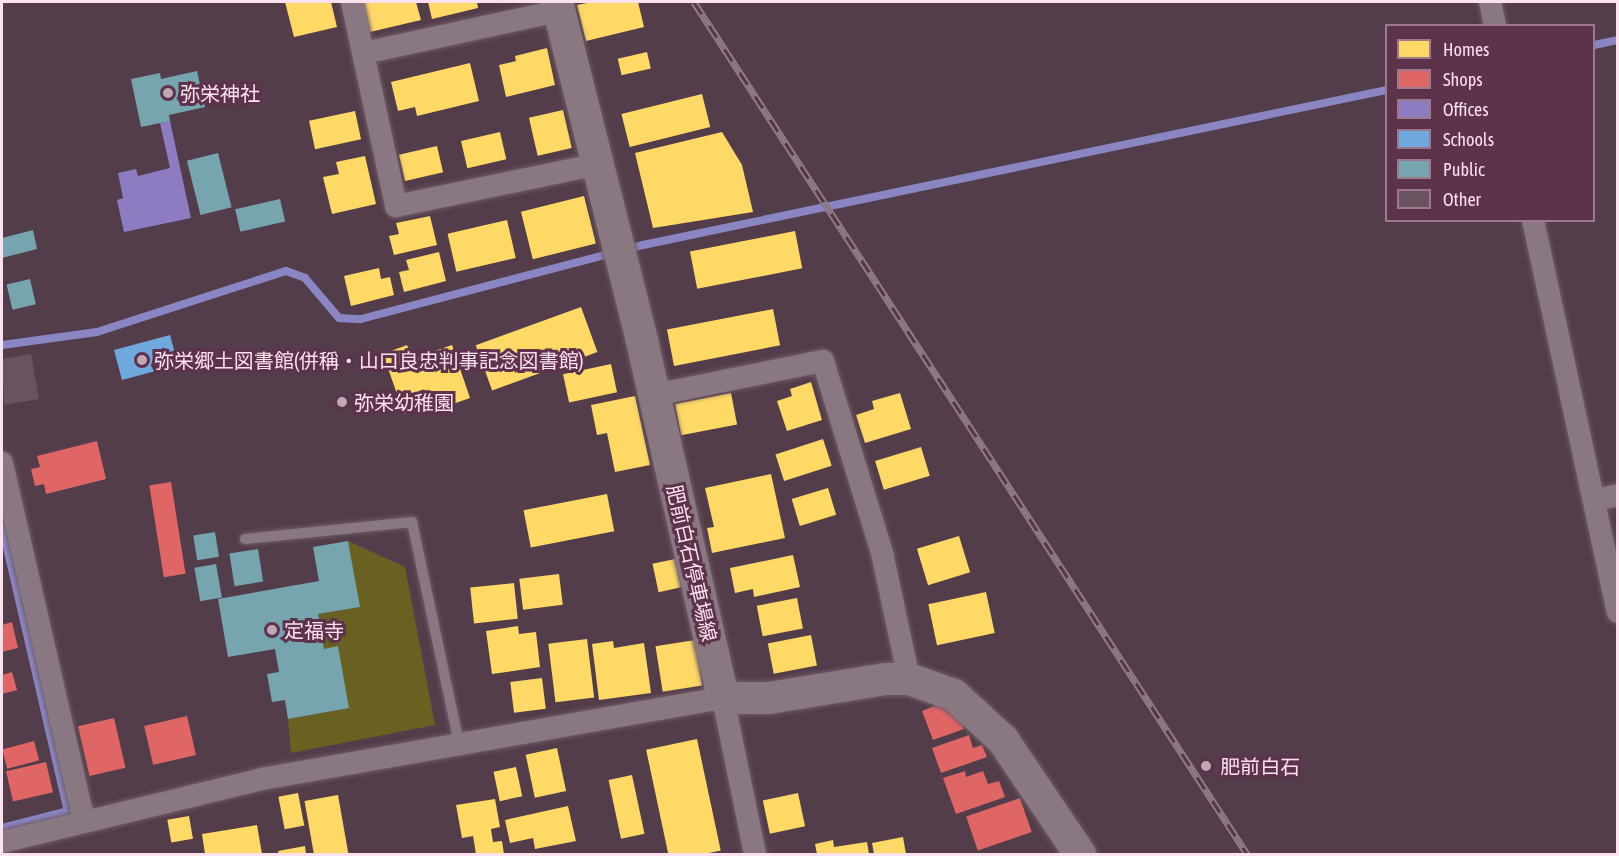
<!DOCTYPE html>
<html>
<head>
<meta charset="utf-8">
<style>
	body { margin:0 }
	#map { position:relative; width:1619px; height:856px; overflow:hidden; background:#533d4a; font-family:"Asap Condensed","Noto Sans JP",sans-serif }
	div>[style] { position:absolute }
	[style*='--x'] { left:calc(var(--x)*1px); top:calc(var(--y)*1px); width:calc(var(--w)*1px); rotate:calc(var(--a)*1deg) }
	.green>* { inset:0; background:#696121 }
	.homes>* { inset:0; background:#ffd966; transform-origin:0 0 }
	.shops>* { inset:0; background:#e06666; transform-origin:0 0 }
	.offices>* { inset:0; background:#8e7cc3 }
	.schools>* { inset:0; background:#6fa8dc; transform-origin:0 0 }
	.public>* { inset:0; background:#76a5af; transform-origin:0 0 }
	.stream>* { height:8px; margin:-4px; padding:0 4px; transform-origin:4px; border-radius:4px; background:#8986c3 }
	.building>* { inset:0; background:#6a5360 }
	.roads { filter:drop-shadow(0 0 2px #6f5a66) drop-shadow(0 0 2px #6f5a66) }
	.lane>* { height:10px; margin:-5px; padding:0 5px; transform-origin:5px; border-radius:5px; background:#897881 }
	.street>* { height:22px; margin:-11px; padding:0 11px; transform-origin:11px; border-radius:11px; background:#897881 }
	.secondary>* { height:32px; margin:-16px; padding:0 16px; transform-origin:16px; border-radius:16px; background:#897881 }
	.rail>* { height:7px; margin-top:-3.5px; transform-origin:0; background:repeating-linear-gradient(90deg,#5d334c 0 14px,#8c7c86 0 28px); box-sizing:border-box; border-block:2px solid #8c7c86 }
	.dots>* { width:16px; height:16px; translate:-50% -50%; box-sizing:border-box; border:3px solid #5d334c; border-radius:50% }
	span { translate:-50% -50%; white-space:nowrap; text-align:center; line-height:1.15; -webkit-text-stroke:6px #5d334c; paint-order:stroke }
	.poi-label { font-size:20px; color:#fce1ef }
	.left { translate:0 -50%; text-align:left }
	.street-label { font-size:20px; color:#fce1ef }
	.frame { position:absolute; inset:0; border:3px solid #fce1ef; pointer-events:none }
	.legend { position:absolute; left:1385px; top:24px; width:210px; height:198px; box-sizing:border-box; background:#5d334c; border:2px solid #9d798d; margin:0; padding:8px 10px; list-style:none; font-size:18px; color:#fce1ef }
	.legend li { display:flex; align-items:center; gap:12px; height:30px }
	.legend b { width:30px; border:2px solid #9d798d }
</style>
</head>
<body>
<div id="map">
	<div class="green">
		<div style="clip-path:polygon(348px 541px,405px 567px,435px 725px,291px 753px,288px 719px,349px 708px,338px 647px,324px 649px,318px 614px,359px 607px)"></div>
	</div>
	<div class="homes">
		<div style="clip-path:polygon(285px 2px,331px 2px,337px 27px,294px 37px)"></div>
		<div style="clip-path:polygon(363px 2px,416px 2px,421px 20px,370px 32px)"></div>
		<div style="clip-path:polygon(428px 2px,477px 2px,478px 8px,432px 19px)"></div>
		<div style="clip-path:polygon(592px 2px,638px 2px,644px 27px,586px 41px,577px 5px)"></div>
		<div style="clip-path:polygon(547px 48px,555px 85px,506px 97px,499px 65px,516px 61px,515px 56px)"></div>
		<div style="left:647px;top:52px;width:17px;height:30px;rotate:77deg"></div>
		<div style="clip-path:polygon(470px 63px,479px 101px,417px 116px,415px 107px,398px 111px,391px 82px)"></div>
		<div style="left:702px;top:94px;width:34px;height:83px;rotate:76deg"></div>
		<div style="left:563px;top:110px;width:39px;height:35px;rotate:77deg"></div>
		<div style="left:355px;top:111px;width:29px;height:47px;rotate:78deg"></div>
		<div style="left:500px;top:132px;width:28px;height:40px;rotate:77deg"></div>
		<div style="clip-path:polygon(722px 132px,742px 165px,753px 212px,653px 228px,635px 153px)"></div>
		<div style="left:437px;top:146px;width:27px;height:39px;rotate:77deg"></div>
		<div style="clip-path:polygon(365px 156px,376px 204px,332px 214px,323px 177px,339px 174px,336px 162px)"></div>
		<div style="left:584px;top:196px;width:49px;height:65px;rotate:76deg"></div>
		<div style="clip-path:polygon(430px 216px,437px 245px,394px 255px,389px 236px,399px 234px,396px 223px)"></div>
		<div style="left:507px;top:220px;width:39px;height:61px;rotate:77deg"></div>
		<div style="left:795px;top:231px;width:38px;height:107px;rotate:79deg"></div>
		<div style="clip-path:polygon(439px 252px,446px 281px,404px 292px,399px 272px,409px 270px,406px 260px)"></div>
		<div style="clip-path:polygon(379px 268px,381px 279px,390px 277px,394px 295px,351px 306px,344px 276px)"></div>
		<div style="left:581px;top:307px;width:48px;height:112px;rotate:70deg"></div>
		<div style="left:773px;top:309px;width:37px;height:108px;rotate:79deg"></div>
		<div style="clip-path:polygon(407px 345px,412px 359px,452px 345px,470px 398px,447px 406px,445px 399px,404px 414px,383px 354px)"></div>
		<div style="left:611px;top:364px;width:29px;height:49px;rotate:78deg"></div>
		<div style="clip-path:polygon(811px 382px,822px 420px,787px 431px,777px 401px,792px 396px,790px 389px)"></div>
		<div style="left:731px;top:393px;width:32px;height:57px;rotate:79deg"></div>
		<div style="clip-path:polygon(900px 393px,911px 429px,865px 443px,856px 415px,874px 409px,872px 401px)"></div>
		<div style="clip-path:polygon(635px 396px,650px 465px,615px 472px,607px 433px,597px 435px,591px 405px)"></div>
		<div style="left:823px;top:439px;width:28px;height:50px;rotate:72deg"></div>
		<div style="left:921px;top:447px;width:30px;height:48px;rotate:73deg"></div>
		<div style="clip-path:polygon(771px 474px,785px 538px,712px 553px,707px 528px,714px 527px,705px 488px)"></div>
		<div style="left:828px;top:488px;width:28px;height:38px;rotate:73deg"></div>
		<div style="left:607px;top:494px;width:38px;height:85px;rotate:79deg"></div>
		<div style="left:959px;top:536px;width:38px;height:44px;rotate:73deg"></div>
		<div style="clip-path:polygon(793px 555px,800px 587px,754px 597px,753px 589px,735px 593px,730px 568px)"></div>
		<div style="left:675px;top:559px;width:29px;height:23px;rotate:78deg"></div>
		<div style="left:559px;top:574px;width:31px;height:40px;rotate:83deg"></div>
		<div style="left:514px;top:583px;width:36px;height:44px;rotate:84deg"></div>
		<div style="left:986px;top:592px;width:42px;height:59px;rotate:78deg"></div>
		<div style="left:797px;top:598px;width:31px;height:41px;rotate:79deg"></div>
		<div style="clip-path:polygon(518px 626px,519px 634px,536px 632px,540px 667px,492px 674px,486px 631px)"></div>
		<div style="left:811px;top:635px;width:31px;height:44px;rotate:79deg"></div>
		<div style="left:587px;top:639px;width:59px;height:39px;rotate:83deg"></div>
		<div style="left:695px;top:640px;width:46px;height:40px;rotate:81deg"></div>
		<div style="clip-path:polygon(613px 641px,614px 648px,644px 643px,651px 693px,599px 700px,592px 644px)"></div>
		<div style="left:542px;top:678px;width:31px;height:32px;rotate:83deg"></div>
		<div style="left:697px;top:739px;width:114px;height:52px;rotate:78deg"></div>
		<div style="left:557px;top:748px;width:44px;height:32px;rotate:78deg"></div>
		<div style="left:516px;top:767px;width:30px;height:23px;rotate:78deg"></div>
		<div style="left:632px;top:775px;width:60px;height:24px;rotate:78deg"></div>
		<div style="left:298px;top:793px;width:33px;height:20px;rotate:79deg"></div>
		<div style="left:798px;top:793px;width:34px;height:36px;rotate:78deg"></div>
		<div style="left:338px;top:795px;width:60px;height:34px;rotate:80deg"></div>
		<div style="clip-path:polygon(495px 799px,500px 827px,491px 829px,493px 842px,502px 841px,504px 854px,476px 854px,473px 836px,462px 838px,456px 805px)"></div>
		<div style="clip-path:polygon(568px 806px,576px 841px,535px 849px,533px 838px,510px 843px,505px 820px)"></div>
		<div style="left:189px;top:816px;width:23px;height:22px;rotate:80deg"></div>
		<div style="clip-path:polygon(257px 825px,262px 854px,205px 854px,202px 834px)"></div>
		<div style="clip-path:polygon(903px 837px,906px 854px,874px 854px,872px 843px)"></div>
		<div style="clip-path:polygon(833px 840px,834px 847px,867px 842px,869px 854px,817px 854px,815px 844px)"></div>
		<div style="clip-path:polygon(305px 846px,306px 854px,279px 854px,278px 851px)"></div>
	</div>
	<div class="shops">
		<div style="clip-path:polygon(97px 441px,106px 479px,46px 494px,44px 484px,35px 486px,31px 469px,40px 467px,37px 456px)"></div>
		<div style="left:171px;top:482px;width:93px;height:22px;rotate:81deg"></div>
		<div style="clip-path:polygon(12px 622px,18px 648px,2px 652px,2px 625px)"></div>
		<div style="clip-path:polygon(12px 672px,17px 690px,2px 694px,2px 675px)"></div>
		<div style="clip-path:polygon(937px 705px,959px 715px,964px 729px,933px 740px,922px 711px)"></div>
		<div style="left:187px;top:716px;width:40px;height:44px;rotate:77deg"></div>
		<div style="left:114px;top:718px;width:51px;height:37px;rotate:77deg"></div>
		<div style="clip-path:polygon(969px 735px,973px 748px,982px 745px,987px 757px,941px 773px,932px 748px)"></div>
		<div style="left:34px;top:741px;width:20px;height:33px;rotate:75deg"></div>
		<div style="left:46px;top:762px;width:31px;height:41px;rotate:77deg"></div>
		<div style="clip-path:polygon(965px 771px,966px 777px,983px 771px,988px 784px,999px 781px,1005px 797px,956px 814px,943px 778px)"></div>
		<div style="left:1020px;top:798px;width:36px;height:57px;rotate:71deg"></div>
	</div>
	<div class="offices">
		<div style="clip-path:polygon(170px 121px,191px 218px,124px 232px,117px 200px,123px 198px,118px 173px,136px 169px,138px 176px,170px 168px,160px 123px)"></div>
	</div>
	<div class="schools">
		<div style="left:170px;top:335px;width:31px;height:58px;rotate:75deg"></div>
	</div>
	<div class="public">
		<div style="clip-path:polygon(197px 71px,205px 107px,169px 115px,170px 121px,141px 127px,131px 79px,160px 73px,161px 79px)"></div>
		<div style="left:218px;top:153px;width:56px;height:32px;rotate:76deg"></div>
		<div style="left:280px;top:199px;width:23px;height:46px;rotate:77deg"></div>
		<div style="clip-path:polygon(33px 230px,37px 249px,2px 258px,2px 238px)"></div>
		<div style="left:30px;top:279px;width:26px;height:24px;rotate:77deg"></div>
		<div style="left:215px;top:532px;width:25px;height:22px;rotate:81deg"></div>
		<div style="clip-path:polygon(348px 541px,360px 607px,318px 614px,324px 649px,338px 646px,349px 708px,288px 719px,285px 700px,272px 702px,267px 674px,279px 672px,275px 649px,228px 657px,218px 599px,319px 581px,313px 547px)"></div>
		<div style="left:258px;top:549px;width:33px;height:29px;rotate:81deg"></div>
		<div style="left:216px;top:564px;width:34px;height:22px;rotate:80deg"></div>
	</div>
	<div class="stream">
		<div style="--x:1594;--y:45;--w:25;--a:-12"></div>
		<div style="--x:2;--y:345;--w:96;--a:-7.8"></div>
		<div style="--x:97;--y:332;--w:199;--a:-17.9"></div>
		<div style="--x:286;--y:271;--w:20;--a:20"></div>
		<div style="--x:305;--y:278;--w:52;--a:49.6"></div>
		<div style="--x:339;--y:318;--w:22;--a:3"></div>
		<div style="--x:361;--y:319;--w:292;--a:-14.7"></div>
		<div style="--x:643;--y:245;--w:759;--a:-11.78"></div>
		<div style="--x:2;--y:526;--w:293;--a:77"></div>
		<div style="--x:68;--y:811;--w:68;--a:165.6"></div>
	</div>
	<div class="building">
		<div style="clip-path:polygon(31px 354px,39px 399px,4px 405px,2px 359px)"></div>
	</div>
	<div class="roads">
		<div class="lane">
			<div style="--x:245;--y:539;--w:168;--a:-5.8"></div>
			<div style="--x:412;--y:522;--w:227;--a:78"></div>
		</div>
		<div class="street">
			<div style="--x:352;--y:2;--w:209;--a:77.8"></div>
			<div style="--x:396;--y:206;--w:206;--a:-11.7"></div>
			<div style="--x:1490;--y:2;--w:25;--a:78"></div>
			<div style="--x:364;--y:53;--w:199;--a:-12.2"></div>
			<div style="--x:1533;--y:220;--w:401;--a:77.8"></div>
			<div style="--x:654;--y:395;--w:172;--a:-11.4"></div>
			<div style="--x:823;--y:361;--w:201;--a:72.9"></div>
			<div style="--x:882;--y:553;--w:129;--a:77.9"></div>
			<div style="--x:2;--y:463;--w:368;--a:77.1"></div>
			<div style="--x:1595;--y:500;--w:24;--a:-12"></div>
			<div style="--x:2;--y:842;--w:268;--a:-13.6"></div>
			<div style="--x:262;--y:779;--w:468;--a:-10"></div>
			<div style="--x:723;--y:698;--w:159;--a:78.4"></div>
		</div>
		<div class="secondary">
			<div style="--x:557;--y:2;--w:349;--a:75.9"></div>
			<div style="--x:642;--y:341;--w:366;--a:77.2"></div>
			<div style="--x:723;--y:698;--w:46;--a:0"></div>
			<div style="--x:769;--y:698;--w:118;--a:-9.3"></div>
			<div style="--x:885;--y:679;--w:24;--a:0"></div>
			<div style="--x:909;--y:679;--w:48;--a:19.6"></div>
			<div style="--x:954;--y:695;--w:67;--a:42.6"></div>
			<div style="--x:1003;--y:740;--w:138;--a:56"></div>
		</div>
	</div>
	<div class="rail">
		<div style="--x:694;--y:2;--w:1016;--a:57.01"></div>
	</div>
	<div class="dots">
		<div style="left:168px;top:93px;background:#c1a8b5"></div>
		<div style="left:142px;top:360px;background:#c1a8b5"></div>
		<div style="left:342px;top:402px;background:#c1a8b5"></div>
		<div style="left:272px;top:630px;background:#c1a8b5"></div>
		<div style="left:1206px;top:766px;background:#c1a8b5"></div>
	</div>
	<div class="poi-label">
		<span class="left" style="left:180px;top:93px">弥栄神社</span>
		<span class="left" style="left:154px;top:360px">弥栄郷土図書館(併稱・山口良忠判事記念図書館)</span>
		<span class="left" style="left:354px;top:402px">弥栄幼稚園</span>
		<span class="left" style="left:284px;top:630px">定福寺</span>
		<span class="left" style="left:1220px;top:766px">肥前白石</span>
	</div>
	<div class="street-label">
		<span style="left:692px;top:563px;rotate:77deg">肥前白石停車場線</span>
	</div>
	<div class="frame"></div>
	<ul class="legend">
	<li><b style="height:16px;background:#ffd966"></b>Homes</li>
	<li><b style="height:16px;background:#e06666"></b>Shops</li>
	<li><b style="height:16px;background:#8e7cc3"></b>Offices</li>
	<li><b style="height:16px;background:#6fa8dc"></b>Schools</li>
	<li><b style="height:16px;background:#76a5af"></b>Public</li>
	<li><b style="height:16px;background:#6a5360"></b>Other</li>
	</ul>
</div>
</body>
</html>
